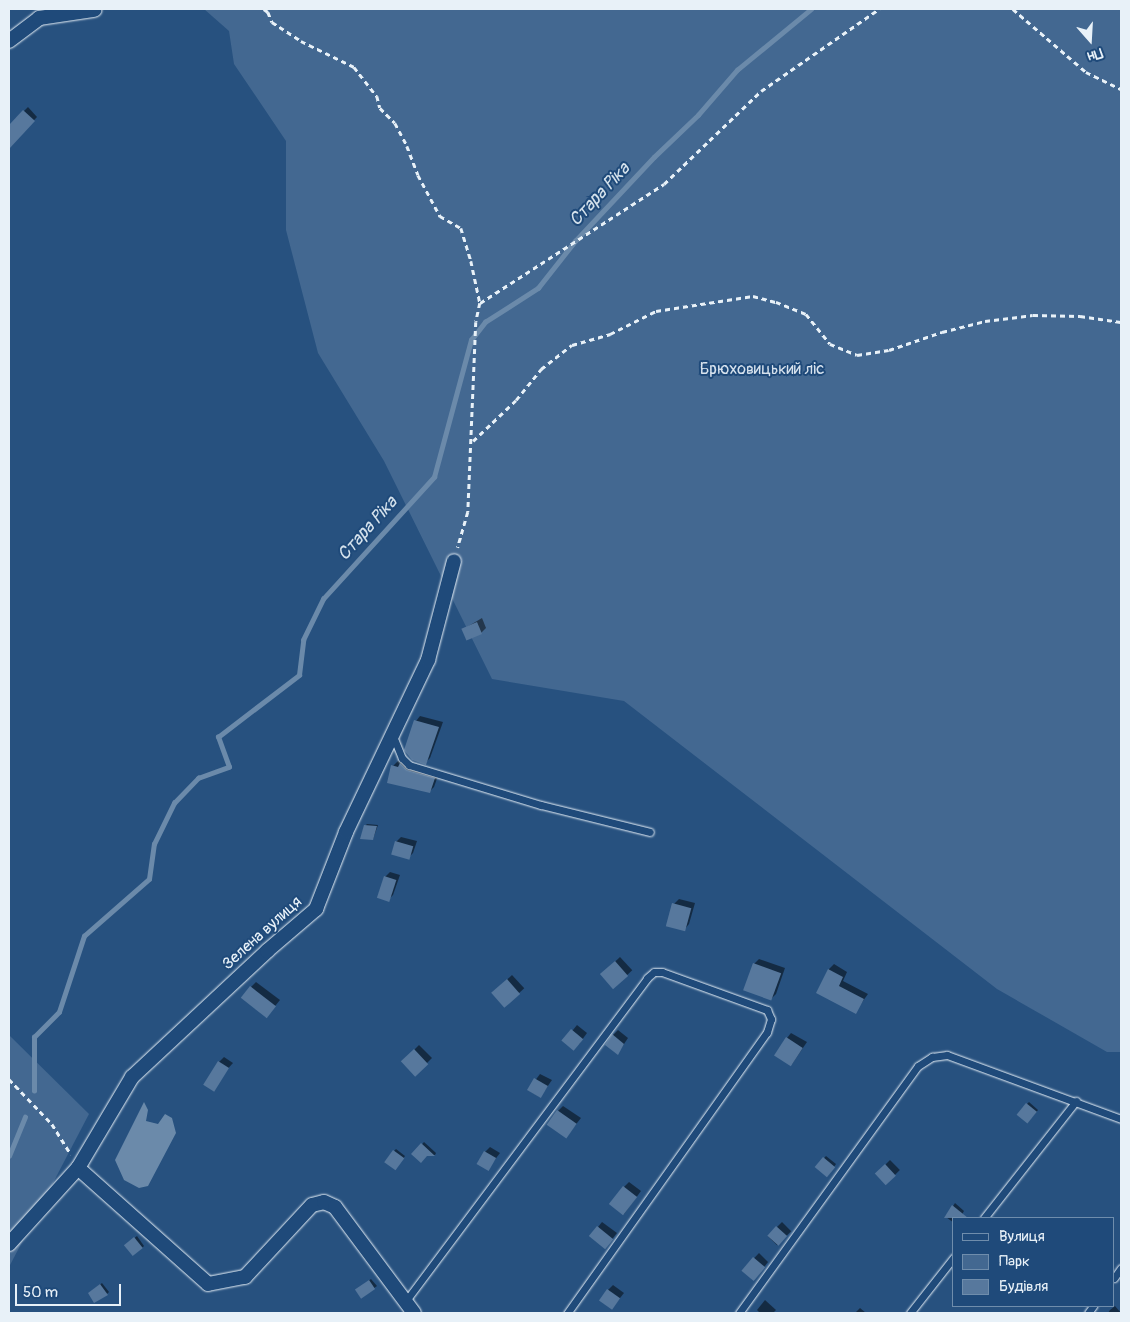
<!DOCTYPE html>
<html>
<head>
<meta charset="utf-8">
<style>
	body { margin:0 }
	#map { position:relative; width:1130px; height:1322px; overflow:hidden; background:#27517f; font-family:Pangolin,sans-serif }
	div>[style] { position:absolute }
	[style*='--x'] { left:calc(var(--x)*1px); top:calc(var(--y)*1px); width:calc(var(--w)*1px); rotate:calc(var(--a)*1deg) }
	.green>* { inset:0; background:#436891 }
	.water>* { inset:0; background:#6b8aaa }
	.shadow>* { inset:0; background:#0007; transform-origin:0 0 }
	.stream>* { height:4.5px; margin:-2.25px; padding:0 2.25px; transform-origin:2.25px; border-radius:2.25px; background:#6b8aaa }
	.building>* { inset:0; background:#57789d; transform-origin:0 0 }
	.path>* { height:2.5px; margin-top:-1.25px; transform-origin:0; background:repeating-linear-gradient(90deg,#e8f1f8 0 5px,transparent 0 9px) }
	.roads { filter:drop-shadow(0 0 1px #e8f1f8) drop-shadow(0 0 1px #e8f1f8) }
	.lane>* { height:7px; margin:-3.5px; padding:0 3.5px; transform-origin:3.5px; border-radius:3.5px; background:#1f4a7a }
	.street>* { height:14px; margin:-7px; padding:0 7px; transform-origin:7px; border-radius:7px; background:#1f4a7a }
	span { translate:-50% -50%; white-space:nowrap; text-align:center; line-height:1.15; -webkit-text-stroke:4px #1f4a7a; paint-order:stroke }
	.park-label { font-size:16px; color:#d8e3ee }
	.street-label { font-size:16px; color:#e8f1f8 }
	.water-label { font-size:18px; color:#d5e2ec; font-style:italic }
	.frame { position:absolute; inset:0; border:10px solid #e8f1f8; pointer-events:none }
	.legend { position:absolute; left:952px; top:1217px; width:162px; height:90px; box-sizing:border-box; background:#1f4a7a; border:1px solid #6f8dac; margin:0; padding:6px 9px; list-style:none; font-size:15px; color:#e8f1f8 }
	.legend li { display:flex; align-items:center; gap:10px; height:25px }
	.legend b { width:25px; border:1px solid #6f8dac }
	.north { position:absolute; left:1065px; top:15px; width:50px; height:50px; -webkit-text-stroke:4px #1f4a7a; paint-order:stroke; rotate:161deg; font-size:14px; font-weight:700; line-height:20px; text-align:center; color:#e8f1f8 }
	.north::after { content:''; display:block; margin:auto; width:18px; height:22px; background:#e8f1f8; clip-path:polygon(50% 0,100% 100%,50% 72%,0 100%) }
	.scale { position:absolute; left:15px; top:1284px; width:106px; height:22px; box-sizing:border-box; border:2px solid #e8f1f8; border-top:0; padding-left:6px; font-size:15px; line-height:18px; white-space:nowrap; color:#e8f1f8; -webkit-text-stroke:4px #1f4a7a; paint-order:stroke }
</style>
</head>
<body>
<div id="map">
	<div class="green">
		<div style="clip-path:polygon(204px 9px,1121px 9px,1121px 1052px,1107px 1052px,997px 989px,624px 701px,492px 679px,384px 461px,318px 353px,286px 230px,286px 141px,234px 64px,229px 31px)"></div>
		<div style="clip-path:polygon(9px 1035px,89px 1114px,9px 1267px)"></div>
	</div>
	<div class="water">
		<div style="clip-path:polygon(144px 1102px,148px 1110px,146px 1121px,158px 1124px,165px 1114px,172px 1118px,176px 1133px,148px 1186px,139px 1188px,124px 1180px,115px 1160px)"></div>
	</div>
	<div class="shadow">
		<div style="clip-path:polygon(28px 107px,37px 117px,11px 145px,9px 143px,9px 126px)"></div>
		<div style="clip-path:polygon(482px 618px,486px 628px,481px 633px,462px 630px)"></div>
		<div style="clip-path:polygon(420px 716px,443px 722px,430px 758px,425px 763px,416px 721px)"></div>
		<div style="clip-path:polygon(398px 761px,439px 773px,434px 787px,429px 792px,393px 766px)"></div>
		<div style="clip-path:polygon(367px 824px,378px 825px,373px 839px,365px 826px)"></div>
		<div style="clip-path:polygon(401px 837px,417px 841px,413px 853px,408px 858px,396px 842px)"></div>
		<div style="clip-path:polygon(390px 872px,400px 875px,393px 895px,388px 900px,385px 877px)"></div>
		<div style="clip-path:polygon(679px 899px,695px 903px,689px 924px,685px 929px,674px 904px)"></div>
		<div style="left:620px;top:957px;width:18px;height:25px;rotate:47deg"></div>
		<div style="clip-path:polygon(759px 959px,785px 968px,776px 994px,771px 999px,754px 964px)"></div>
		<div style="clip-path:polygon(834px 964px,847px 972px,843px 981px,868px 994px,855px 1012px,818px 993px,829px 969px)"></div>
		<div style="left:512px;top:975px;width:18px;height:26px;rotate:47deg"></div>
		<div style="clip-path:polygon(256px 982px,280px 1000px,271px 1011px,251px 987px)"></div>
		<div style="clip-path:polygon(577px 1025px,587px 1033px,579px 1044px,564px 1041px)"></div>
		<div style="clip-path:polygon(618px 1030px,628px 1038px,618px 1053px,613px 1035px)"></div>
		<div style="clip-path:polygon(791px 1033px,807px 1042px,792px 1064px,787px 1038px)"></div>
		<div style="clip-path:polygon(419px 1045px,432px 1058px,427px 1063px,402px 1062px)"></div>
		<div style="clip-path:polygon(224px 1057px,233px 1063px,214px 1084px,219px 1062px)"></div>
		<div style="clip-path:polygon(540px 1074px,552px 1080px,540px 1097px,528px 1090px)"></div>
		<div style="clip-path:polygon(1029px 1102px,1038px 1110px,1028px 1122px,1027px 1104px)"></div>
		<div style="clip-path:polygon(563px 1106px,581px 1118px,566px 1137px,558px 1111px)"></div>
		<div style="clip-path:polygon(424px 1142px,436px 1153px,435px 1155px,413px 1154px)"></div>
		<div style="clip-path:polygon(490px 1147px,500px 1153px,487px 1170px,485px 1152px)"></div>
		<div style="clip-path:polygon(396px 1149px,405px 1156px,397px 1167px,394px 1151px)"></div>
		<div style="clip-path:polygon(826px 1156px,836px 1164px,829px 1174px,816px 1167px)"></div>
		<div style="left:890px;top:1160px;width:14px;height:20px;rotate:45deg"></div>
		<div style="clip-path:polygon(629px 1182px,641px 1191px,624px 1214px,624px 1187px)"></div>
		<div style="clip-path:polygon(955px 1203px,964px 1211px,960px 1218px,954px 1218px,954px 1223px,946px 1217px)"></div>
		<div style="clip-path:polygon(602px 1222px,617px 1233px,610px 1242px,598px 1227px)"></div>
		<div style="left:782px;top:1222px;width:13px;height:20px;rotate:45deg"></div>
		<div style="clip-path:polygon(137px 1236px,144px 1246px,142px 1248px,128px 1243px)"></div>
		<div style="clip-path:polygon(759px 1253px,768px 1262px,758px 1275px,743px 1270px)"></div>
		<div style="clip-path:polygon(371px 1279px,377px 1286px,362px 1297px,359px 1288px)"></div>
		<div style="clip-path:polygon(102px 1283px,109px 1292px,107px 1294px,92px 1291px)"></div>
		<div style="clip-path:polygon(613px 1285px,624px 1293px,616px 1303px,608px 1290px)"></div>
		<div style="clip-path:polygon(765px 1300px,776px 1310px,773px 1313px,760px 1313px,757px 1310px)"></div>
		<div style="clip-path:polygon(1115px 1306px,1121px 1313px,1108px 1313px,1110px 1310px)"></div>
		<div style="clip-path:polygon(860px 1308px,866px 1313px,855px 1313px)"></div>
	</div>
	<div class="stream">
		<div style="--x:34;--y:1091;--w:54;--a:-90"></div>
		<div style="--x:34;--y:1037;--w:35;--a:-45"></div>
		<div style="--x:59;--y:1012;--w:80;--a:-71.8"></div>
		<div style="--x:84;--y:936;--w:86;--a:-41.2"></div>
		<div style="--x:149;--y:879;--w:35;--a:-82"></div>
		<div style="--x:154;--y:844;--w:46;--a:-64"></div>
		<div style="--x:174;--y:803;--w:35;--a:-46"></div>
		<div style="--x:198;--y:778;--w:33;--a:-20"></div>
		<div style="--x:229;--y:767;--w:32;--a:-110"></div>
		<div style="--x:218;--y:737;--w:102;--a:-37.4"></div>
		<div style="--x:299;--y:675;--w:35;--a:-83"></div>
		<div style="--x:303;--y:640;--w:46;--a:-64"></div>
		<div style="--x:323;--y:599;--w:165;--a:-47.7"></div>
		<div style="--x:434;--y:477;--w:142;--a:-74.9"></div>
		<div style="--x:471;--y:340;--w:23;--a:-52"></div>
		<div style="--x:485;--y:322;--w:63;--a:-32.7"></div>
		<div style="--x:538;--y:288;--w:60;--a:-51.8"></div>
		<div style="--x:575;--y:241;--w:115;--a:-46.8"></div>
		<div style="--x:654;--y:157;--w:61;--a:-43.7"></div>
		<div style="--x:698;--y:115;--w:60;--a:-49.1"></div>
		<div style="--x:737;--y:70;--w:96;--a:-39.5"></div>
		<div style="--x:9;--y:1156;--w:42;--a:-67.7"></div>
	</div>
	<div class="building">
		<div style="clip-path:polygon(23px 110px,35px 121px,9px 149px,9px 125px)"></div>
		<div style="left:477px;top:622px;width:13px;height:17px;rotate:67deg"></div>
		<div style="clip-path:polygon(414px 720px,439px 727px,426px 765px,412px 760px,404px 750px)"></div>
		<div style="clip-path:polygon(400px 763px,407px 770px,435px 778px,430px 793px,387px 783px,391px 765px,398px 767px)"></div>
		<div style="clip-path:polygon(364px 825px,377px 826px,373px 840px,360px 839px)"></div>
		<div style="left:395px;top:841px;width:19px;height:14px;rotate:16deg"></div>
		<div style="left:384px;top:876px;width:13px;height:23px;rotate:18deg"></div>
		<div style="left:672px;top:903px;width:20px;height:24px;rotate:15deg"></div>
		<div style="left:615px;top:961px;width:20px;height:20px;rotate:49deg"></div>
		<div style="left:753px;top:963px;width:30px;height:29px;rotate:20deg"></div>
		<div style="clip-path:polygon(828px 969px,843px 977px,839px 986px,864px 999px,856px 1014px,816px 993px)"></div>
		<div style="left:507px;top:979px;width:20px;height:21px;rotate:49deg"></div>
		<div style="left:250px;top:986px;width:33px;height:15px;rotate:38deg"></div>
		<div style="left:571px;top:1029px;width:16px;height:15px;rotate:40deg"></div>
		<div style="clip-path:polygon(612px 1034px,624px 1044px,618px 1055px,605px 1045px)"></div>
		<div style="left:786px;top:1037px;width:20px;height:22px;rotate:33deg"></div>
		<div style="left:414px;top:1049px;width:21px;height:18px;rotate:47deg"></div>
		<div style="left:218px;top:1061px;width:13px;height:28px;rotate:32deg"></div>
		<div style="left:534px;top:1078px;width:16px;height:14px;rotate:30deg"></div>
		<div style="left:1026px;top:1103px;width:14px;height:15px;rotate:39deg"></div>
		<div style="left:557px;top:1110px;width:24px;height:18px;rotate:35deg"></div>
		<div style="clip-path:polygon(421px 1143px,435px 1156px,427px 1156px,421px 1163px,411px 1154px)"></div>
		<div style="left:393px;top:1150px;width:14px;height:15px;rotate:36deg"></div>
		<div style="left:484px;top:1151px;width:14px;height:15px;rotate:30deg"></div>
		<div style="left:823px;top:1157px;width:16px;height:13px;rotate:40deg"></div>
		<div style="left:885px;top:1164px;width:16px;height:14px;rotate:47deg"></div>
		<div style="left:623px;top:1186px;width:18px;height:23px;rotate:38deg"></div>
		<div style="clip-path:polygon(952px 1205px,968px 1218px,944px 1218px)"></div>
		<div style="left:597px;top:1226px;width:21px;height:13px;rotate:39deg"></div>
		<div style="left:776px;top:1226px;width:15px;height:13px;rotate:42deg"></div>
		<div style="left:134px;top:1237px;width:14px;height:13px;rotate:51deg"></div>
		<div style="left:753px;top:1257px;width:16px;height:18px;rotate:40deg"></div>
		<div style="left:369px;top:1280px;width:11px;height:17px;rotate:56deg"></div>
		<div style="clip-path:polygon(100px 1284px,108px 1295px,94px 1303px,88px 1293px)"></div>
		<div style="left:607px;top:1289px;width:16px;height:14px;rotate:35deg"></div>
	</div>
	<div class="path">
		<div style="--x:264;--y:9;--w:5;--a:37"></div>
		<div style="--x:268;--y:12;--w:11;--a:68"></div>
		<div style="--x:272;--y:22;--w:35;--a:33"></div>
		<div style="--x:301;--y:41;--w:59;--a:26.1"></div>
		<div style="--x:354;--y:67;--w:37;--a:52"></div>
		<div style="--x:377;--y:96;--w:12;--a:76"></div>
		<div style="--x:380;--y:108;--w:21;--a:45"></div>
		<div style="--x:395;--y:123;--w:26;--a:62"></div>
		<div style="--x:407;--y:146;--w:31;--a:69"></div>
		<div style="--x:418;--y:175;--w:47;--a:61.8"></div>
		<div style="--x:440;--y:216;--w:24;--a:30"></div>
		<div style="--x:461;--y:228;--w:34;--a:73"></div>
		<div style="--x:471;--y:261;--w:43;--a:77.9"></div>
		<div style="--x:480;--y:303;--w:19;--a:102"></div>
		<div style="--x:476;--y:322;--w:190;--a:92.4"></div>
		<div style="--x:468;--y:512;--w:37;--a:106"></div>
		<div style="--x:1013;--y:9;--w:96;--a:40.8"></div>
		<div style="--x:1086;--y:72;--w:39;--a:26"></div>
		<div style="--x:480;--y:303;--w:219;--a:-32.9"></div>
		<div style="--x:664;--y:184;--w:134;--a:-43.8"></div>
		<div style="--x:761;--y:91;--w:144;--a:-34.8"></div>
		<div style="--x:473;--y:441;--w:59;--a:-43.6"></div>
		<div style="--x:516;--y:400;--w:40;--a:-51"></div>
		<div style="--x:541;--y:369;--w:39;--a:-38"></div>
		<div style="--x:572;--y:345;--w:40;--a:-16"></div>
		<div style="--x:610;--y:334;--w:51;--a:-26.6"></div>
		<div style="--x:656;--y:311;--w:98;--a:-8.8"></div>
		<div style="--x:753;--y:296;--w:24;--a:15"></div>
		<div style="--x:776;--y:302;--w:32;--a:22"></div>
		<div style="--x:806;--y:314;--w:38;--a:51"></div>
		<div style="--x:830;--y:344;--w:29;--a:22"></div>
		<div style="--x:857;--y:355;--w:32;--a:-9"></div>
		<div style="--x:889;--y:350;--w:56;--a:-18.8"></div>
		<div style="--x:942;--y:332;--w:44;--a:-14.3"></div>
		<div style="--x:985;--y:321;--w:48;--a:-7.1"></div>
		<div style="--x:1033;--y:315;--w:47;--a:1.2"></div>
		<div style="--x:1080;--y:316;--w:41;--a:8.3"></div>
		<div style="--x:9;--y:1079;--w:62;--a:46.3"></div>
		<div style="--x:52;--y:1124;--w:36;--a:58"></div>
	</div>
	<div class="roads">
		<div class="lane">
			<div style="--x:393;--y:736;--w:24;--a:68"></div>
			<div style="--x:402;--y:758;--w:10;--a:45"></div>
			<div style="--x:409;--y:765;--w:138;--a:16.9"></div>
			<div style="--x:541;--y:805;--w:112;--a:13.9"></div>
			<div style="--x:984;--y:1218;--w:149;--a:-51.8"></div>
			<div style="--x:1114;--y:1278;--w:12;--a:-55"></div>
			<div style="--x:405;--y:1302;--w:404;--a:-53.2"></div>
			<div style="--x:647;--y:978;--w:9;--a:-41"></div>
			<div style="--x:654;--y:972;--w:8;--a:0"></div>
			<div style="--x:662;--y:972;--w:112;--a:19.9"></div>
			<div style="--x:767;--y:1010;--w:10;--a:66"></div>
			<div style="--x:771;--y:1019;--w:14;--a:107"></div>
			<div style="--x:767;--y:1032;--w:345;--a:125.4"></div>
			<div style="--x:739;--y:1313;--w:305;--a:-54.1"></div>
			<div style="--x:918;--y:1066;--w:17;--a:-33"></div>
			<div style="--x:932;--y:1057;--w:15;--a:-8"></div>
			<div style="--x:947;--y:1055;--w:185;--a:20.2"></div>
			<div style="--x:910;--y:1313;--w:71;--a:-51.8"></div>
			<div style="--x:1088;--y:1313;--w:9;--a:-54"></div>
		</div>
		<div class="street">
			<div style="--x:9;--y:41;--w:38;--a:-37"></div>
			<div style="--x:39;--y:18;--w:56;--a:-8.3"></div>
			<div style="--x:78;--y:1168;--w:174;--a:41.7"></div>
			<div style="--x:208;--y:1284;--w:38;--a:-11"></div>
			<div style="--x:245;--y:1277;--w:98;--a:-47.1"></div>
			<div style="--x:312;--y:1205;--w:12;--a:-14"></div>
			<div style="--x:324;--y:1202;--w:12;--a:24"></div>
			<div style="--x:335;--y:1207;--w:132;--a:53.3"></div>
			<div style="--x:9;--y:1244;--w:103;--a:-47.8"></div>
			<div style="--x:78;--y:1168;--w:106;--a:-59.3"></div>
			<div style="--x:132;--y:1077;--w:185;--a:-43"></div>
			<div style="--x:267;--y:951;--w:65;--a:-40.6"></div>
			<div style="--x:316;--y:909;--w:83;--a:-68.7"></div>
			<div style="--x:346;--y:832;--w:191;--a:-64.5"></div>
			<div style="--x:428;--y:660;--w:102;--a:-75.3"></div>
		</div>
	</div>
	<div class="park-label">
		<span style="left:762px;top:369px">Брюховицький ліс</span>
	</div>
	<div class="street-label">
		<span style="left:262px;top:933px;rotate:-42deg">Зелена вулиця</span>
	</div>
	<div class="water-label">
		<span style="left:600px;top:195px;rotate:-47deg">Стара Ріка</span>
		<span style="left:368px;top:529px;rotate:-48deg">Стара Ріка</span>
	</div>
	<div class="frame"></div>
	<ul class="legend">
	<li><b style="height:6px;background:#1f4a7a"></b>Вулиця</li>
	<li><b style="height:14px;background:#436891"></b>Парк</li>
	<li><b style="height:14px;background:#57789d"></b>Будівля</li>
	</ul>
	<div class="north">Пн</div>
	<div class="scale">50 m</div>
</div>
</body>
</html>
